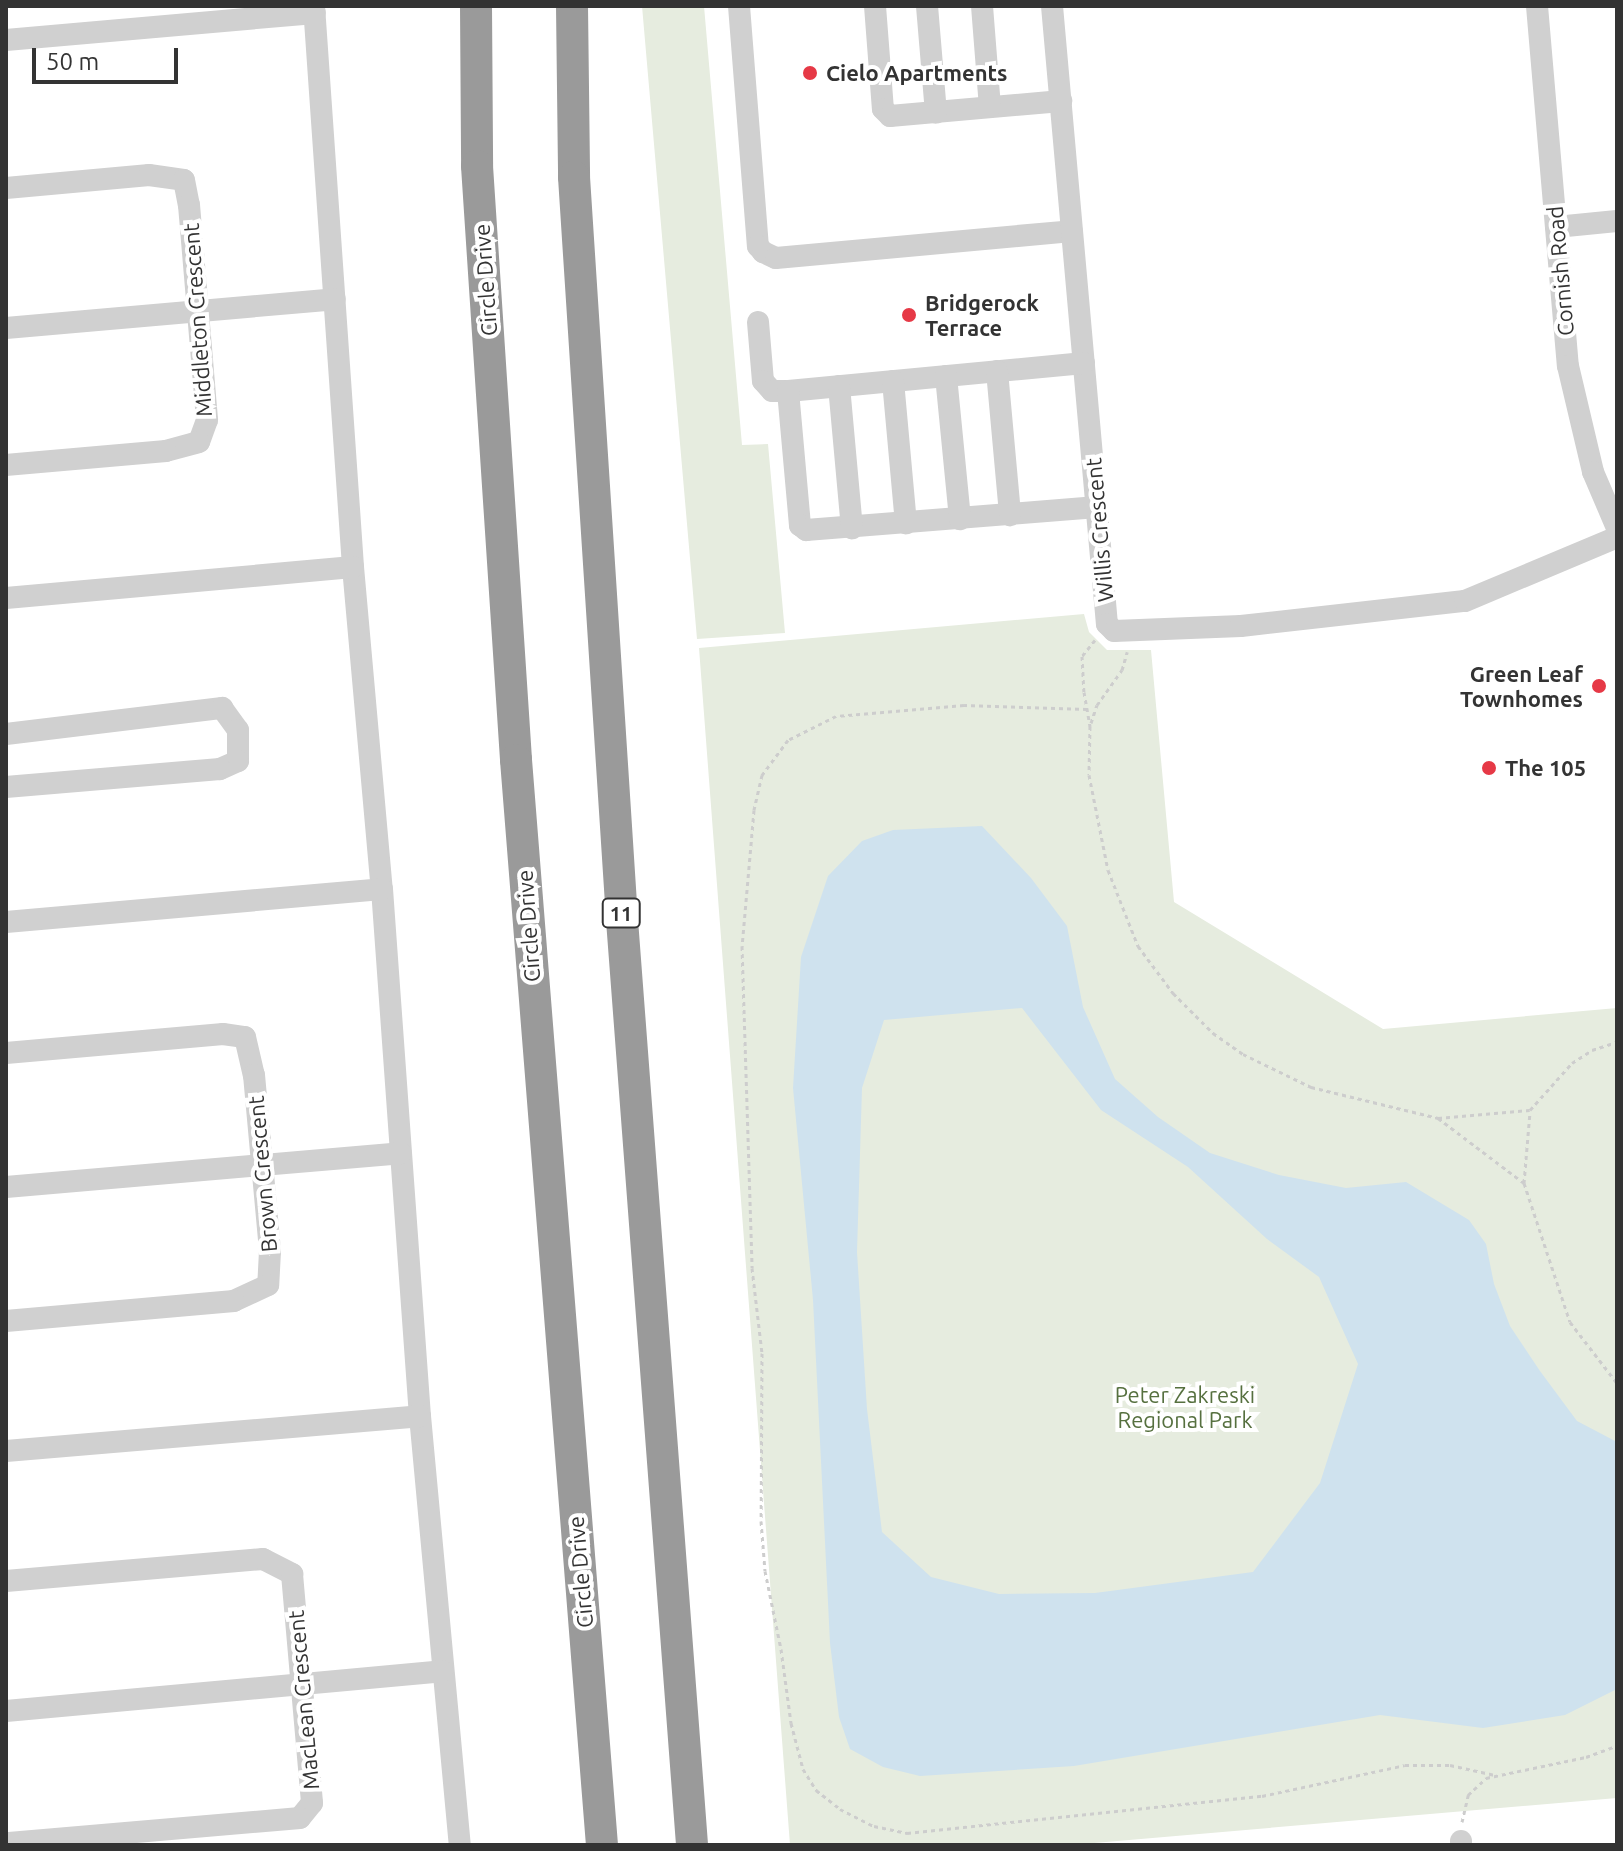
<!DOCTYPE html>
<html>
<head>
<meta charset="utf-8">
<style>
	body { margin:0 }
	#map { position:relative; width:1623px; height:1851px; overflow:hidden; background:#fff; font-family:Ubuntu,sans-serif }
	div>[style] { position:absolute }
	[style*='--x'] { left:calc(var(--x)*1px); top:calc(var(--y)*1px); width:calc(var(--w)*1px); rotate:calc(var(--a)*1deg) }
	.green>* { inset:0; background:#e6ecdf }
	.water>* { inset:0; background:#cfe2ee }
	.path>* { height:3px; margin-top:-1.5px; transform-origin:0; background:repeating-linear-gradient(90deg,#cdcdcd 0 4px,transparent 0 8px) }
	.minor>* { height:22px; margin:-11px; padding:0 11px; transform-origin:11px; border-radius:11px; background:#d0d0d0 }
	.highway>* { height:32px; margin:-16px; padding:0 16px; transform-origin:16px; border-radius:16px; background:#9a9a9a }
	.dots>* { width:22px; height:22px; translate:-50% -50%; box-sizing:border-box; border:4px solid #fff; border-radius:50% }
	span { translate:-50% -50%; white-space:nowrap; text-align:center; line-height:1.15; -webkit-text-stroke:8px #fff; paint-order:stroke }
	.shield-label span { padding:2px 6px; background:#fff; border:2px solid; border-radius:6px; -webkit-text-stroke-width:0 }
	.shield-label { font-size:20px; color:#333; font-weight:700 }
	.poi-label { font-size:22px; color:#333; font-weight:700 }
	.left { translate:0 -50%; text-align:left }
	.right { translate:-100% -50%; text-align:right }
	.street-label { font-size:22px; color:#333 }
	.park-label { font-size:22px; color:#56703f }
	.frame { position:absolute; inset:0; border:8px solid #333; pointer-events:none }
	.scale { position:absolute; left:32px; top:48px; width:146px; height:36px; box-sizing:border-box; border:4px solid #333; border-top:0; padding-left:10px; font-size:24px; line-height:28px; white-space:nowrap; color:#333; -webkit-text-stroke:6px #fff; paint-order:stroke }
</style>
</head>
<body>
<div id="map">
	<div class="green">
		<div style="clip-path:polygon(642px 6px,704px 6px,742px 445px,768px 444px,785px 633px,697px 639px)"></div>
		<div style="clip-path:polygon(1084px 614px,1089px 632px,1107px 650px,1151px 650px,1174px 902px,1383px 1029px,1617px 1008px,1617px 1798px,1071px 1845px,790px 1845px,699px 648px)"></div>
	</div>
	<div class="water">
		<div style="clip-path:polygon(evenodd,982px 826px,1031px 878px,1067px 926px,1083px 1007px,1115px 1079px,1158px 1117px,1210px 1153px,1279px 1175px,1346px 1188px,1406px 1182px,1469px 1220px,1486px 1244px,1494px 1284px,1510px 1326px,1540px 1371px,1577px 1421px,1617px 1442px,1617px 1689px,1565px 1715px,1483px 1728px,1380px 1715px,1074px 1766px,920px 1776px,883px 1767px,850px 1749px,839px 1717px,830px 1643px,813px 1300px,793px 1088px,801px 957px,828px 876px,862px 841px,893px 830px,982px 826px,1022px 1008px,1101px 1110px,1188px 1167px,1267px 1239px,1319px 1277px,1358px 1364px,1320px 1483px,1253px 1572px,1095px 1593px,999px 1594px,931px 1577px,882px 1532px,867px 1409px,857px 1252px,862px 1088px,884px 1020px,1022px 1008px)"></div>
	</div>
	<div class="path">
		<div style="--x:1095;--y:640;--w:21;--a:129"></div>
		<div style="--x:1082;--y:656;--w:36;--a:87"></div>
		<div style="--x:1084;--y:692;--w:35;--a:80"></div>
		<div style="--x:1090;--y:726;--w:49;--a:91.2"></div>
		<div style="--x:1089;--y:775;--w:97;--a:78.7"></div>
		<div style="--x:1108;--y:870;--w:82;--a:68.5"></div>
		<div style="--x:1138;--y:946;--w:59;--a:53.3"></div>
		<div style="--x:1173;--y:993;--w:57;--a:45"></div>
		<div style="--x:1213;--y:1033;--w:37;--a:35"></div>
		<div style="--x:1243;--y:1054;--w:76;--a:25.9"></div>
		<div style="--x:1311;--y:1087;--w:131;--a:13.7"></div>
		<div style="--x:1438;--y:1118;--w:92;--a:-5"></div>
		<div style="--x:1530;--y:1110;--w:63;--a:-48.2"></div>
		<div style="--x:1572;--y:1063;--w:24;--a:-33"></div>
		<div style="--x:1592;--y:1050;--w:26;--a:-18"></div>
		<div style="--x:1087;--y:709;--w:123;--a:-178.1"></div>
		<div style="--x:964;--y:705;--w:128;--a:175.1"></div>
		<div style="--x:836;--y:716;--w:54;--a:153.4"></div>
		<div style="--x:788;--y:740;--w:44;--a:126.6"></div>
		<div style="--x:762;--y:775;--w:36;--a:103"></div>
		<div style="--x:754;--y:810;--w:137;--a:95"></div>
		<div style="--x:742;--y:946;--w:322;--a:88.2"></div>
		<div style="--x:752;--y:1268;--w:86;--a:83.3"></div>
		<div style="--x:762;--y:1353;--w:168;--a:90.3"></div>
		<div style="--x:761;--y:1521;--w:50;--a:85.4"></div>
		<div style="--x:765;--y:1571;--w:80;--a:78.4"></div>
		<div style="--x:781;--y:1649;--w:75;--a:82.3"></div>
		<div style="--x:791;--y:1723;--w:48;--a:75.4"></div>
		<div style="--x:803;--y:1769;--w:25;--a:58"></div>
		<div style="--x:816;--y:1790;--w:31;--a:38"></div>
		<div style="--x:840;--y:1809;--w:38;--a:27"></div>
		<div style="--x:874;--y:1826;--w:34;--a:12"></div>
		<div style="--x:907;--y:1833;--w:357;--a:-6"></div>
		<div style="--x:1262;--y:1796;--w:146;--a:-12.2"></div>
		<div style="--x:1405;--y:1765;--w:45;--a:0"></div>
		<div style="--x:1450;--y:1765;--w:46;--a:12.5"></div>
		<div style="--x:1091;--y:723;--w:19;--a:-72"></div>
		<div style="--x:1097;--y:705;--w:43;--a:-54.5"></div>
		<div style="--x:1122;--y:670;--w:19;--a:-74"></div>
		<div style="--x:1438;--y:1118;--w:108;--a:37.1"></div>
		<div style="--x:1524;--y:1183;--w:146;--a:71.7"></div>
		<div style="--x:1570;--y:1322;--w:77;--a:52.4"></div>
		<div style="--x:1524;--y:1183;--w:72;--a:-85.2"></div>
		<div style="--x:1462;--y:1822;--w:28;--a:-77"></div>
		<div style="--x:1468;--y:1795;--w:25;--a:-43"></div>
		<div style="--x:1486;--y:1778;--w:102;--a:-11.9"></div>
		<div style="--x:1586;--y:1757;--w:33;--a:-20"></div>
	</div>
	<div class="minor">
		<div style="--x:314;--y:6;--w:562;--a:86.02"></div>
		<div style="--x:353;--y:567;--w:323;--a:84.9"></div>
		<div style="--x:382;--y:889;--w:528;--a:85.88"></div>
		<div style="--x:420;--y:1416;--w:431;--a:84.7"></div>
		<div style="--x:739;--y:6;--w:241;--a:85.5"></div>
		<div style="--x:758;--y:246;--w:8;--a:50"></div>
		<div style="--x:763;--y:252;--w:14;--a:25"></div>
		<div style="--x:776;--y:258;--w:297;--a:-5.2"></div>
		<div style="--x:875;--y:6;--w:103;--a:85.6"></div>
		<div style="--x:883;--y:109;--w:10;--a:45"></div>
		<div style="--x:890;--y:116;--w:172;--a:-5"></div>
		<div style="--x:927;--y:6;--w:107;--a:85.2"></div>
		<div style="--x:982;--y:6;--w:101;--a:85.5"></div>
		<div style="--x:1052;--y:6;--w:598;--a:84.92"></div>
		<div style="--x:1105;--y:602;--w:22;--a:85"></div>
		<div style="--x:1107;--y:624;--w:10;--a:45"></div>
		<div style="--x:1114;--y:631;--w:127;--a:-2.3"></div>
		<div style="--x:1241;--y:626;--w:225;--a:-6.4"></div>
		<div style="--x:1465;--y:601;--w:165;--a:-22.8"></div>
		<div style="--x:1537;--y:6;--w:361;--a:85.1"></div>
		<div style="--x:1568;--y:366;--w:109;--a:76.7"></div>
		<div style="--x:1593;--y:472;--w:61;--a:66.8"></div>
		<div style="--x:6;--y:40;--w:310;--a:-5"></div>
		<div style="--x:6;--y:188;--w:144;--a:-5.2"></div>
		<div style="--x:149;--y:175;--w:35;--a:8"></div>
		<div style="--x:184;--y:180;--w:25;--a:79"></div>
		<div style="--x:189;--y:205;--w:216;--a:85.2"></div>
		<div style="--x:207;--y:420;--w:23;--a:110"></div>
		<div style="--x:199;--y:442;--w:34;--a:165"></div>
		<div style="--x:166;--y:451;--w:161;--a:175"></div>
		<div style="--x:1556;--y:227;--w:61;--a:-5.6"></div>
		<div style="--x:758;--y:322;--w:59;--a:85.2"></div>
		<div style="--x:763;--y:381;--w:13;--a:48"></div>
		<div style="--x:772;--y:391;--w:16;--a:0"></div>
		<div style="--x:6;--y:328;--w:330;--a:-5"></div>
		<div style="--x:1084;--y:363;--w:297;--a:174.6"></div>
		<div style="--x:788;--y:391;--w:135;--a:84.9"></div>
		<div style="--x:800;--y:525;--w:8;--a:40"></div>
		<div style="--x:806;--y:530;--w:292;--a:-4.5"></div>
		<div style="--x:997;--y:371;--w:145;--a:84.8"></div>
		<div style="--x:946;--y:376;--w:144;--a:84.4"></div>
		<div style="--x:893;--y:381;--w:143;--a:84.8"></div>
		<div style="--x:839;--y:386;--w:143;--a:84.8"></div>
		<div style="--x:6;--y:598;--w:348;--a:-5.1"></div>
		<div style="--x:6;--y:734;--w:218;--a:-6.9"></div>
		<div style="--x:222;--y:708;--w:27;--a:54"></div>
		<div style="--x:238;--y:730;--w:31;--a:90"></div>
		<div style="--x:238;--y:761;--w:20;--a:156"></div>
		<div style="--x:220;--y:769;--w:215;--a:175.2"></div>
		<div style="--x:6;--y:922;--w:377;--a:-5"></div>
		<div style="--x:6;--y:1053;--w:218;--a:-5"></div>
		<div style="--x:223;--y:1034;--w:22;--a:8"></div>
		<div style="--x:245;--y:1037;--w:39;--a:77"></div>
		<div style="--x:254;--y:1075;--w:177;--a:84.8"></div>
		<div style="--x:270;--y:1251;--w:34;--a:93"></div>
		<div style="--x:268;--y:1285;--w:38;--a:155"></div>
		<div style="--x:234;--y:1301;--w:229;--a:175"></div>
		<div style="--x:6;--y:1187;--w:396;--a:-4.9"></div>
		<div style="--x:6;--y:1451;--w:415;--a:-4.8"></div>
		<div style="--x:6;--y:1581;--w:258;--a:-4.9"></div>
		<div style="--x:263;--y:1559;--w:33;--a:27"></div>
		<div style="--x:292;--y:1574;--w:230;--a:85"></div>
		<div style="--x:312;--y:1803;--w:19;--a:129"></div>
		<div style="--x:300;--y:1818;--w:295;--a:175.1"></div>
		<div style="--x:6;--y:1711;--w:438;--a:-5.2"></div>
		<div style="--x:1461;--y:1841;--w:4;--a:90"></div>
	</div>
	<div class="highway">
		<div style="--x:476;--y:6;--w:160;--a:89.6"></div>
		<div style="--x:477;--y:166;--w:595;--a:86.24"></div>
		<div style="--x:516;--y:760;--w:1088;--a:85.47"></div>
		<div style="--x:572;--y:6;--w:171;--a:89.3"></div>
		<div style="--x:574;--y:177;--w:745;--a:86.3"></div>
		<div style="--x:622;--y:920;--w:928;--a:85.67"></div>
	</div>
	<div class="dots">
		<div style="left:810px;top:73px;background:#e63946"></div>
		<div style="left:909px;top:315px;background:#e63946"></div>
		<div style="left:1599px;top:686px;background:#e63946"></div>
		<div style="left:1489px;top:768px;background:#e63946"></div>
	</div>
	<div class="shield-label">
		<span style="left:621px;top:913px">11</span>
	</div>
	<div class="poi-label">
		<span class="left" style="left:826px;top:73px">Cielo Apartments</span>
		<span class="left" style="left:925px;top:315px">Bridgerock<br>Terrace</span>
		<span class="right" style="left:1583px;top:686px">Green Leaf<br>Townhomes</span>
		<span class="left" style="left:1505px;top:768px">The 105</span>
	</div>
	<div class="street-label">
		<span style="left:1560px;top:271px;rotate:-95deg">Cornish Road</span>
		<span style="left:485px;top:280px;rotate:-94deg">Circle Drive</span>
		<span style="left:197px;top:320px;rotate:-94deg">Middleton Crescent</span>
		<span style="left:1099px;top:530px;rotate:-95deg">Willis Crescent</span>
		<span style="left:528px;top:926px;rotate:-94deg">Circle Drive</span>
		<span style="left:262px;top:1174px;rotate:-95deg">Brown Crescent</span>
		<span style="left:580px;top:1572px;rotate:-95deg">Circle Drive</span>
		<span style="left:303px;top:1700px;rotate:-95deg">MacLean Crescent</span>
	</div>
	<div class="park-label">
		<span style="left:1185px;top:1407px">Peter Zakreski<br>Regional Park</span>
	</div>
	<div class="frame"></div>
	<div class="scale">50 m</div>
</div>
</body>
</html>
